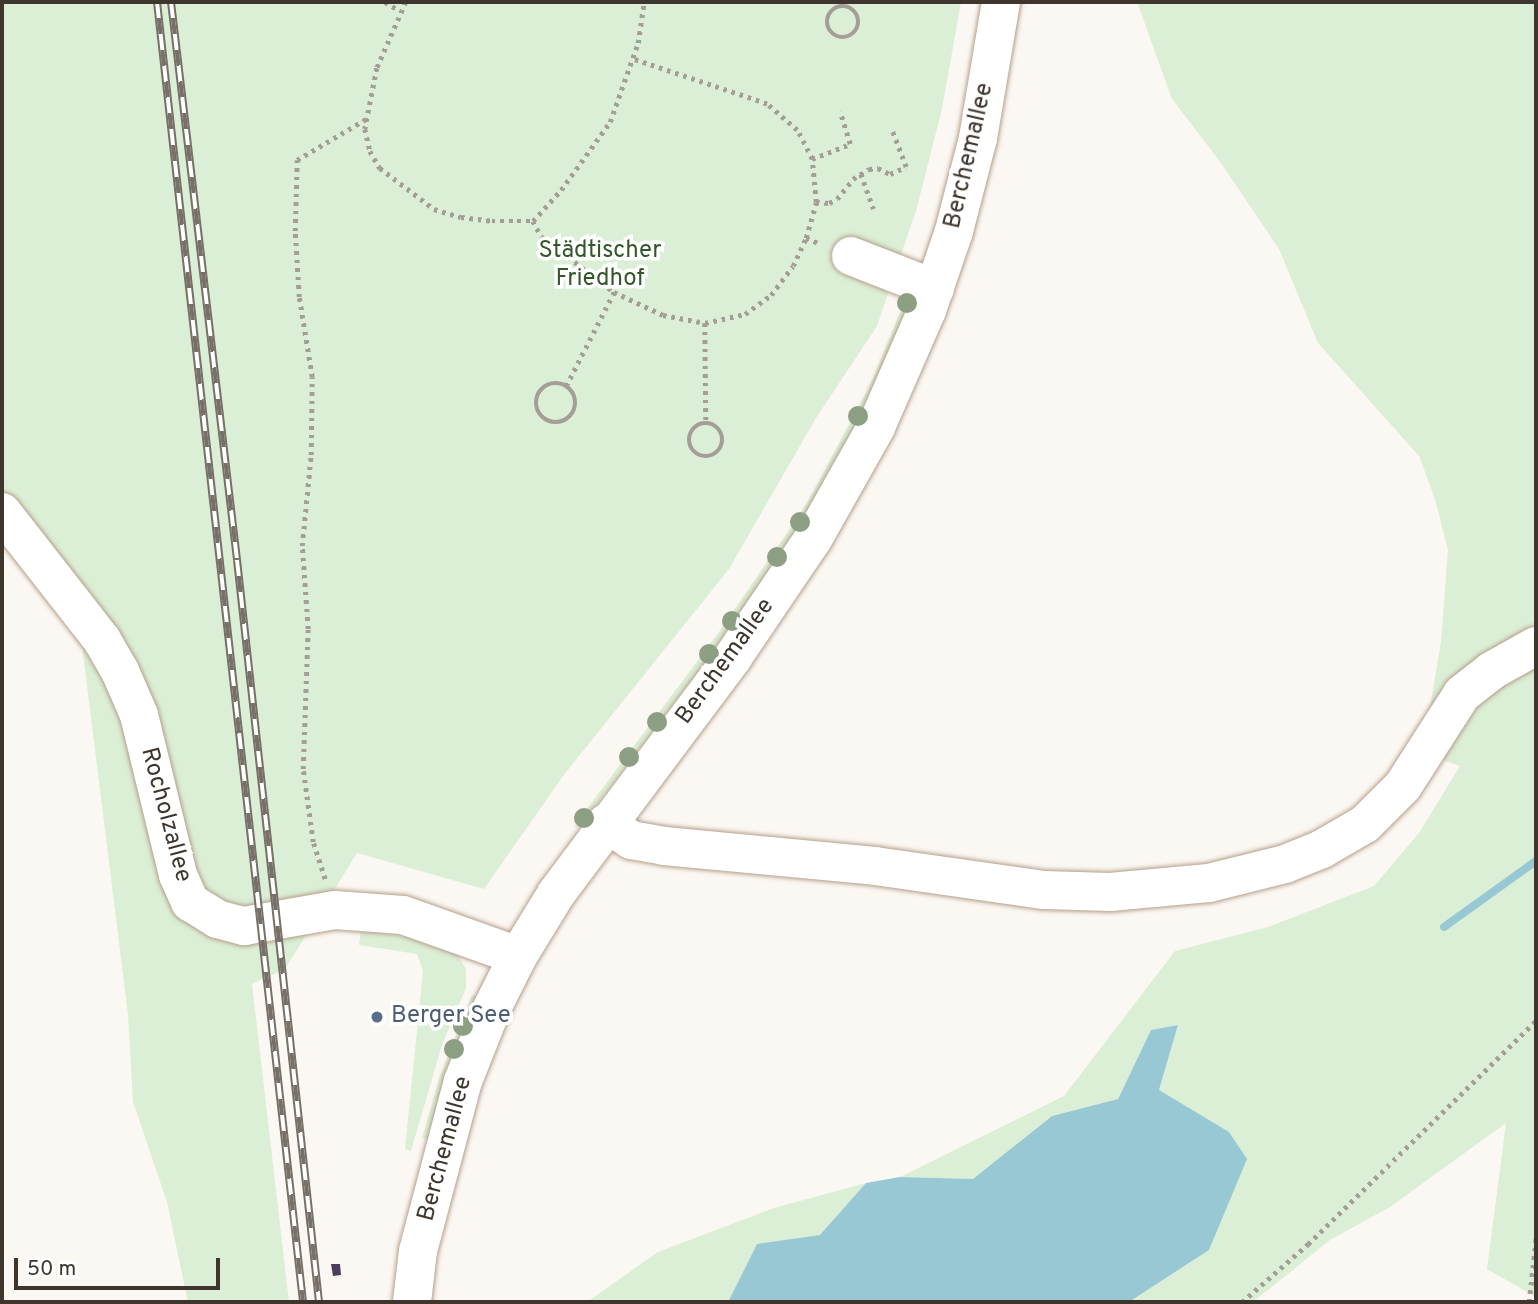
<!DOCTYPE html>
<html>
<head>
<meta charset="utf-8">
<style>
	body { margin:0 }
	#map { position:relative; width:1538px; height:1304px; overflow:hidden; background:#fbf7f2; font-family:Overpass,sans-serif }
	div>[style] { position:absolute }
	[style*='--x'] { left:calc(var(--x)*1px); top:calc(var(--y)*1px); width:calc(var(--w)*1px); rotate:calc(var(--a)*1deg) }
	.green>* { inset:0; background:#dbefd6 }
	.water>* { inset:0; background:#98c8d4 }
	.stream>* { height:8px; margin:-4px; padding:0 4px; transform-origin:4px; border-radius:4px; background:#98c8d4 }
	.building>* { inset:0; background:#4c3d5b }
	.path>* { height:4.5px; margin-top:-2.25px; transform-origin:0; background:repeating-linear-gradient(90deg,#a49e97 0 3.5px,transparent 0 8.5px) }
	.path>.ring { margin:-2.25px; padding:0; box-sizing:content-box; background:none; border:4.5px solid #a49e97; border-radius:50% }
	.roads { filter:drop-shadow(0 0 2px #b59f8a) drop-shadow(0 0 2px #b59f8a) }
	.minor>* { height:38px; margin:-19px; padding:0 19px; transform-origin:19px; border-radius:19px; background:#fff }
	.rail>* { height:8px; margin-top:-4px; transform-origin:0; background:repeating-linear-gradient(90deg,#fff 0 16px,#787068 0 32px); box-sizing:border-box; border-block:2px solid #787068 }
	.trees>* { width:20px; height:20px; margin:-10px; border-radius:50%; background:#8d9f83 }
	.dots>* { width:19px; height:19px; translate:-50% -50%; box-sizing:border-box; border:4px solid #fff; border-radius:50% }
	span { translate:-50% -50%; white-space:nowrap; text-align:center; line-height:1.15; -webkit-text-stroke:7px #fff; paint-order:stroke }
	.street-label { font-size:24px; color:#3e352c }
	.park-label { font-size:24px; color:#335729 }
	.service-label { font-size:24px; color:#4e5e75 }
	.left { translate:0 -50%; text-align:left }
	.frame { position:absolute; inset:0; border:4px solid #3e352c; pointer-events:none }
	.scale { position:absolute; left:14px; top:1258px; width:206px; height:32px; box-sizing:border-box; border:4px solid #3e352c; border-top:0; padding-left:9px; font-size:21px; line-height:24px; white-space:nowrap; color:#3e352c; -webkit-text-stroke:5px #fff; paint-order:stroke }
</style>
</head>
<body>
<div id="map">
	<div class="green">
		<div style="clip-path:polygon(2px 2px,961px 2px,942px 109px,916px 211px,877px 326px,816px 418px,729px 569px,563px 776px,484px 889px,357px 853px,285px 969px,252px 984px,289px 1302px,188px 1302px,167px 1202px,133px 1102px,128px 1015px,76px 597px,2px 495px)"></div>
		<div style="clip-path:polygon(1137px 2px,1536px 2px,1536px 643px,1424px 743px,1441px 642px,1448px 550px,1435px 499px,1419px 456px,1318px 343px,1279px 249px,1221px 163px,1172px 99px)"></div>
		<div style="clip-path:polygon(907px 295px,913px 297px,855px 429px,811px 508px,725px 636px,578px 829px,574px 826px,719px 632px,806px 505px,872px 381px)"></div>
		<div style="clip-path:polygon(1536px 647px,1536px 1297px,1487px 1269px,1506px 1123px,1390px 1207px,1330px 1240px,1253px 1302px,1129px 1302px,1209px 1250px,1226px 1205px,1190px 1110px,1159px 1090px,1178px 1025px,1151px 1030px,1118px 1099px,1052px 1116px,973px 1179px,900px 1177px,1064px 1096px,1175px 951px,1268px 927px,1374px 886px,1419px 833px,1460px 766px,1423px 753px)"></div>
		<div style="clip-path:polygon(361px 931px,415px 938px,456px 952px,466px 969px,466px 988px,442px 1045px,411px 1151px,405px 1149px,423px 971px,417px 954px,359px 945px)"></div>
		<div style="clip-path:polygon(472px 995px,478px 997px,428px 1140px,422px 1138px,440px 1076px)"></div>
		<div style="clip-path:polygon(866px 1183px,820px 1236px,757px 1245px,728px 1302px,587px 1302px,658px 1252px,774px 1208px)"></div>
	</div>
	<div class="water">
		<div style="clip-path:polygon(1178px 1025px,1159px 1090px,1229px 1132px,1247px 1159px,1209px 1250px,1129px 1302px,728px 1302px,757px 1244px,820px 1235px,866px 1183px,900px 1177px,973px 1179px,1052px 1116px,1118px 1099px,1151px 1030px)"></div>
	</div>
	<div class="stream">
		<div style="--x:1444;--y:927;--w:113;--a:-35.7"></div>
	</div>
	<div class="building">
		<div style="clip-path:polygon(331px 1264px,340px 1264px,341px 1275px,333px 1276px)"></div>
	</div>
	<div class="path">
		<div style="--x:385;--y:2;--w:17;--a:31"></div>
		<div style="--x:406;--y:2;--w:72;--a:113.7"></div>
		<div style="--x:377;--y:68;--w:62;--a:101.1"></div>
		<div style="--x:365;--y:129;--w:23;--a:77"></div>
		<div style="--x:370;--y:151;--w:20;--a:60"></div>
		<div style="--x:380;--y:168;--w:68;--a:37.2"></div>
		<div style="--x:434;--y:209;--w:28;--a:17"></div>
		<div style="--x:461;--y:217;--w:31;--a:7"></div>
		<div style="--x:492;--y:221;--w:41;--a:0"></div>
		<div style="--x:533;--y:221;--w:42;--a:-47.9"></div>
		<div style="--x:561;--y:190;--w:84;--a:-54.2"></div>
		<div style="--x:610;--y:122;--w:84;--a:-70.5"></div>
		<div style="--x:638;--y:43;--w:41;--a:-81.7"></div>
		<div class="ring" style="left:827px;top:6px;width:27.5px;height:27.5px"></div>
		<div style="--x:812;--y:159;--w:41;--a:-21.5"></div>
		<div style="--x:850;--y:144;--w:34;--a:-107"></div>
		<div style="--x:861;--y:174;--w:37;--a:70"></div>
		<div style="--x:816;--y:202;--w:13;--a:4"></div>
		<div style="--x:829;--y:203;--w:9;--a:-27"></div>
		<div style="--x:837;--y:199;--w:26;--a:-51"></div>
		<div style="--x:853;--y:179;--w:19;--a:-32"></div>
		<div style="--x:869;--y:169;--w:9;--a:-6"></div>
		<div style="--x:878;--y:168;--w:13;--a:27"></div>
		<div style="--x:890;--y:174;--w:17;--a:-24"></div>
		<div style="--x:906;--y:167;--w:42;--a:-111"></div>
		<div style="--x:533;--y:221;--w:17;--a:62"></div>
		<div style="--x:541;--y:236;--w:92;--a:37.5"></div>
		<div style="--x:614;--y:292;--w:54;--a:25.1"></div>
		<div style="--x:663;--y:315;--w:43;--a:10.8"></div>
		<div style="--x:705;--y:323;--w:41;--a:-12.7"></div>
		<div style="--x:745;--y:314;--w:32;--a:-36"></div>
		<div style="--x:771;--y:295;--w:36;--a:-53"></div>
		<div style="--x:793;--y:266;--w:31;--a:-65"></div>
		<div style="--x:806;--y:238;--w:37;--a:-74"></div>
		<div style="--x:816;--y:202;--w:43;--a:-95.3"></div>
		<div style="--x:812;--y:159;--w:33;--a:-117"></div>
		<div style="--x:797;--y:130;--w:40;--a:-139"></div>
		<div style="--x:767;--y:104;--w:141;--a:-161.4"></div>
		<div style="--x:806;--y:238;--w:16;--a:22"></div>
		<div style="--x:705;--y:323;--w:100;--a:89.4"></div>
		<div class="ring" style="left:536px;top:383px;width:35.5px;height:35.5px"></div>
		<div style="--x:566;--y:386;--w:106;--a:-62.9"></div>
		<div class="ring" style="left:689px;top:423px;width:29.5px;height:29.5px"></div>
		<div style="--x:325;--y:879;--w:39;--a:-108"></div>
		<div style="--x:313;--y:842;--w:74;--a:-97.8"></div>
		<div style="--x:303;--y:769;--w:140;--a:-88"></div>
		<div style="--x:308;--y:629;--w:83;--a:-94.1"></div>
		<div style="--x:302;--y:546;--w:91;--a:-84.4"></div>
		<div style="--x:311;--y:455;--w:78;--a:-89.3"></div>
		<div style="--x:312;--y:377;--w:81;--a:-99.2"></div>
		<div style="--x:299;--y:297;--w:66;--a:-93.5"></div>
		<div style="--x:295;--y:231;--w:71;--a:-88.4"></div>
		<div style="--x:297;--y:160;--w:80;--a:-30.7"></div>
		<div style="--x:1242;--y:1302;--w:88;--a:-41.3"></div>
		<div style="--x:1308;--y:1244;--w:319;--a:-44.4"></div>
		<div style="--x:1529;--y:1302;--w:64;--a:-83.8"></div>
	</div>
	<div class="roads">
		<div class="minor">
			<div style="--x:851;--y:256;--w:90;--a:21.4"></div>
			<div style="--x:2;--y:512;--w:162;--a:52"></div>
			<div style="--x:102;--y:640;--w:36;--a:60"></div>
			<div style="--x:120;--y:671;--w:48;--a:66.6"></div>
			<div style="--x:139;--y:715;--w:165;--a:76.3"></div>
			<div style="--x:178;--y:875;--w:30;--a:66"></div>
			<div style="--x:190;--y:902;--w:32;--a:32"></div>
			<div style="--x:217;--y:919;--w:28;--a:15"></div>
			<div style="--x:244;--y:926;--w:92;--a:-10"></div>
			<div style="--x:335;--y:910;--w:68;--a:4.2"></div>
			<div style="--x:403;--y:915;--w:122;--a:19.6"></div>
			<div style="--x:606;--y:823;--w:30;--a:34"></div>
			<div style="--x:631;--y:840;--w:34;--a:10"></div>
			<div style="--x:664;--y:846;--w:212;--a:5.4"></div>
			<div style="--x:875;--y:866;--w:171;--a:8.1"></div>
			<div style="--x:1044;--y:890;--w:66;--a:1.7"></div>
			<div style="--x:1110;--y:892;--w:99;--a:-5.2"></div>
			<div style="--x:1209;--y:883;--w:78;--a:-14"></div>
			<div style="--x:1285;--y:864;--w:40;--a:-22"></div>
			<div style="--x:1322;--y:849;--w:50;--a:-30.2"></div>
			<div style="--x:1365;--y:824;--w:54;--a:-45"></div>
			<div style="--x:1403;--y:786;--w:109;--a:-57.3"></div>
			<div style="--x:1462;--y:694;--w:37;--a:-38"></div>
			<div style="--x:1491;--y:671;--w:51;--a:-29.1"></div>
			<div style="--x:412;--y:1302;--w:51;--a:-83.3"></div>
			<div style="--x:418;--y:1251;--w:176;--a:-75.2"></div>
			<div style="--x:463;--y:1081;--w:79;--a:-68.3"></div>
			<div style="--x:492;--y:1008;--w:58;--a:-63.4"></div>
			<div style="--x:518;--y:956;--w:73;--a:-58.5"></div>
			<div style="--x:556;--y:894;--w:296;--a:-53.2"></div>
			<div style="--x:733;--y:657;--w:143;--a:-55.9"></div>
			<div style="--x:813;--y:539;--w:129;--a:-60.6"></div>
			<div style="--x:876;--y:427;--w:128;--a:-66.4"></div>
			<div style="--x:927;--y:310;--w:83;--a:-71.1"></div>
			<div style="--x:954;--y:231;--w:96;--a:-75.5"></div>
			<div style="--x:978;--y:138;--w:138;--a:-80.4"></div>
		</div>
	</div>
	<div class="rail">
		<div style="--x:157;--y:2;--w:1308;--a:83.59"></div>
		<div style="--x:171;--y:2;--w:562;--a:83.25"></div>
		<div style="--x:237;--y:560;--w:747;--a:83.69"></div>
	</div>
	<div class="trees">
		<div style="left:907px;top:303px"></div>
		<div style="left:858px;top:416px"></div>
		<div style="left:800px;top:522px"></div>
		<div style="left:777px;top:557px"></div>
		<div style="left:732px;top:621px"></div>
		<div style="left:709px;top:654px"></div>
		<div style="left:657px;top:722px"></div>
		<div style="left:629px;top:757px"></div>
		<div style="left:584px;top:818px"></div>
		<div style="left:463px;top:1026px"></div>
		<div style="left:454px;top:1049px"></div>
	</div>
	<div class="dots">
		<div style="left:377px;top:1017px;background:#5c6f8a"></div>
	</div>
	<div class="street-label">
		<span style="left:970px;top:156px;rotate:-77deg">Berchemallee</span>
		<span style="left:726px;top:662px;rotate:-54deg">Berchemallee</span>
		<span style="left:165px;top:815px;rotate:75deg">Rocholzallee</span>
		<span style="left:446px;top:1149px;rotate:-75deg">Berchemallee</span>
	</div>
	<div class="park-label">
		<span style="left:600px;top:266px">Städtischer<br>Friedhof</span>
	</div>
	<div class="service-label">
		<span class="left" style="left:391px;top:1017px">Berger See</span>
	</div>
	<div class="frame"></div>
	<div class="scale">50 m</div>
</div>
</body>
</html>
